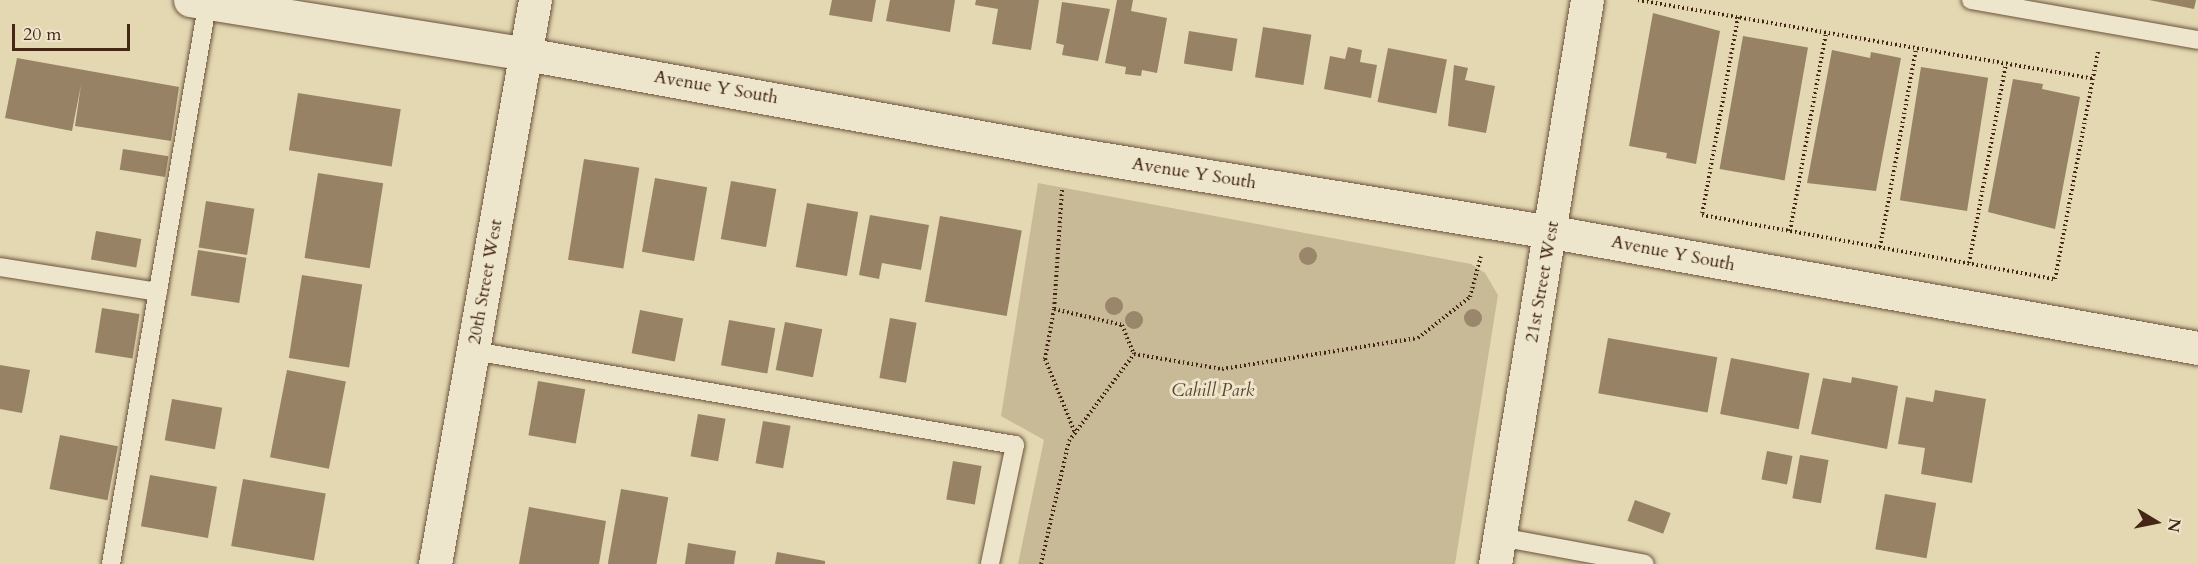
<!DOCTYPE html>
<html>
<head>
<meta charset="utf-8">
<style>
	body { margin:0 }
	#map { position:relative; width:2198px; height:564px; overflow:hidden; background:#e3d8b1; font-family:Cardo,serif }
	div>[style] { position:absolute }
	[style*='--x'] { left:calc(var(--x)*1px); top:calc(var(--y)*1px); width:calc(var(--w)*1px); rotate:calc(var(--a)*1deg) }
	.green>* { inset:0; background:#c8ba96 }
	.building>* { inset:0; background:#978266; transform-origin:0 0 }
	.path>* { height:4px; margin-top:-2px; transform-origin:0; background:repeating-linear-gradient(90deg,#452515 0 1.5px,transparent 0 4.5px) }
	.roads { filter:drop-shadow(0 0 2px #6c523c) drop-shadow(0 0 2px #6c523c) }
	.lane>* { height:18px; margin:-9px; padding:0 9px; transform-origin:9px; border-radius:9px; background:#ede6cc }
	.street>* { height:33px; margin:-16.5px; padding:0 16.5px; transform-origin:16.5px; border-radius:16.5px; background:#ede6cc }
	.trees>* { width:18px; height:18px; margin:-9px; border-radius:50%; background:#9a866a }
	span { translate:-50% -50%; white-space:nowrap; text-align:center; line-height:1.15; -webkit-text-stroke:6px #ede6cc; paint-order:stroke }
	.street-label { font-size:18px; color:#452515 }
	.park-label { font-size:18px; color:#5f432f; font-style:italic }
	.north { position:absolute; left:2126px; top:492px; width:60px; height:60px; -webkit-text-stroke:4px #ede6cc; paint-order:stroke; rotate:100deg; font-size:16px; font-weight:700; line-height:24px; text-align:center; color:#452515 }
	.north::after { content:''; display:block; margin:auto; width:21px; height:27px; background:#452515; clip-path:polygon(50% 0,100% 100%,50% 72%,0 100%) }
	.scale { position:absolute; left:12px; top:24px; width:118px; height:27px; box-sizing:border-box; border:3px solid #452515; border-top:0; padding-left:8px; font-size:18px; line-height:21px; white-space:nowrap; color:#452515; -webkit-text-stroke:4px #ede6cc; paint-order:stroke }
</style>
</head>
<body>
<div id="map">
	<div class="green">
		<div style="clip-path:polygon(1038px 183px,1471px 264px,1485px 273px,1498px 295px,1455px 564px,1018px 564px,1044px 440px,1001px 416px)"></div>
	</div>
	<div class="building">
		<div style="clip-path:polygon(832px 0,876px 0,872px 22px,829px 15px)"></div>
		<div style="clip-path:polygon(890px 0,955px 0,950px 32px,886px 21px)"></div>
		<div style="clip-path:polygon(976px 0,1039px 0,1031px 50px,992px 44px,998px 9px,975px 5px)"></div>
		<div style="clip-path:polygon(1117px 0,1133px 0,1131px 11px,1167px 18px,1157px 73px,1142px 70px,1141px 76px,1125px 74px,1126px 67px,1105px 63px)"></div>
		<div style="clip-path:polygon(2149px 0,2196px 0,2194px 9px)"></div>
		<div style="clip-path:polygon(1062px 2px,1110px 9px,1098px 61px,1062px 55px,1064px 45px,1056px 43px)"></div>
		<div style="clip-path:polygon(1653px 13px,1720px 31px,1696px 164px,1666px 158px,1667px 153px,1629px 146px)"></div>
		<div style="left:1263px;top:27px;width:49px;height:51px;rotate:9deg"></div>
		<div style="left:1189px;top:31px;width:49px;height:33px;rotate:9deg"></div>
		<div style="left:1743px;top:36px;width:66px;height:135px;rotate:10deg"></div>
		<div style="clip-path:polygon(1348px 47px,1362px 50px,1360px 62px,1377px 65px,1371px 98px,1324px 89px,1330px 56px,1345px 59px)"></div>
		<div style="left:1388px;top:48px;width:60px;height:55px;rotate:11deg"></div>
		<div style="clip-path:polygon(1832px 50px,1870px 58px,1871px 52px,1901px 58px,1876px 191px,1807px 183px)"></div>
		<div style="clip-path:polygon(17px 58px,179px 87px,171px 141px,75px 126px,81px 85px,72px 131px,5px 118px)"></div>
		<div style="clip-path:polygon(1454px 65px,1468px 68px,1465px 80px,1495px 86px,1486px 133px,1448px 126px)"></div>
		<div style="left:1921px;top:67px;width:68px;height:135px;rotate:9deg"></div>
		<div style="clip-path:polygon(2013px 79px,2043px 84px,2042px 89px,2080px 97px,2055px 229px,1988px 212px)"></div>
		<div style="left:298px;top:93px;width:104px;height:58px;rotate:9deg"></div>
		<div style="left:123px;top:149px;width:46px;height:21px;rotate:9deg"></div>
		<div style="left:584px;top:159px;width:56px;height:102px;rotate:9deg"></div>
		<div style="left:318px;top:173px;width:66px;height:86px;rotate:9deg"></div>
		<div style="left:655px;top:178px;width:53px;height:75px;rotate:10deg"></div>
		<div style="left:731px;top:181px;width:46px;height:59px;rotate:10deg"></div>
		<div style="left:206px;top:201px;width:49px;height:47px;rotate:9deg"></div>
		<div style="left:807px;top:203px;width:52px;height:65px;rotate:10deg"></div>
		<div style="clip-path:polygon(870px 215px,929px 225px,921px 270px,882px 263px,879px 279px,859px 275px)"></div>
		<div style="left:940px;top:216px;width:83px;height:87px;rotate:10deg"></div>
		<div style="left:96px;top:231px;width:46px;height:29px;rotate:10deg"></div>
		<div style="left:198px;top:250px;width:49px;height:46px;rotate:9deg"></div>
		<div style="left:302px;top:275px;width:61px;height:84px;rotate:9deg"></div>
		<div style="left:102px;top:308px;width:38px;height:45px;rotate:9deg"></div>
		<div style="left:640px;top:310px;width:44px;height:44px;rotate:11deg"></div>
		<div style="left:890px;top:318px;width:27px;height:61px;rotate:10deg"></div>
		<div style="left:729px;top:320px;width:47px;height:46px;rotate:10deg"></div>
		<div style="left:785px;top:322px;width:38px;height:49px;rotate:11deg"></div>
		<div style="left:1608px;top:338px;width:111px;height:56px;rotate:10deg"></div>
		<div style="left:1731px;top:358px;width:80px;height:57px;rotate:11deg"></div>
		<div style="clip-path:polygon(0 365px,30px 370px,22px 413px,0 409px)"></div>
		<div style="left:287px;top:370px;width:60px;height:89px;rotate:11deg"></div>
		<div style="clip-path:polygon(1852px 377px,1898px 386px,1887px 449px,1811px 434px,1823px 378px,1851px 383px)"></div>
		<div style="left:538px;top:381px;width:48px;height:55px;rotate:10deg"></div>
		<div style="clip-path:polygon(1935px 390px,1986px 399px,1972px 483px,1921px 474px,1925px 448px,1898px 444px,1906px 397px,1933px 402px)"></div>
		<div style="left:172px;top:399px;width:51px;height:42px;rotate:10deg"></div>
		<div style="left:698px;top:414px;width:28px;height:43px;rotate:10deg"></div>
		<div style="left:763px;top:421px;width:28px;height:43px;rotate:10deg"></div>
		<div style="left:60px;top:435px;width:59px;height:55px;rotate:11deg"></div>
		<div style="left:1767px;top:451px;width:26px;height:29px;rotate:11deg"></div>
		<div style="left:1800px;top:455px;width:29px;height:44px;rotate:10deg"></div>
		<div style="left:953px;top:461px;width:29px;height:39px;rotate:10deg"></div>
		<div style="left:150px;top:475px;width:68px;height:52px;rotate:10deg"></div>
		<div style="left:243px;top:479px;width:84px;height:68px;rotate:10deg"></div>
		<div style="left:621px;top:489px;width:48px;height:76px;rotate:10deg"></div>
		<div style="left:1885px;top:494px;width:52px;height:56px;rotate:10deg"></div>
		<div style="left:1635px;top:500px;width:38px;height:22px;rotate:20deg"></div>
		<div style="clip-path:polygon(529px 507px,606px 521px,599px 564px,519px 564px)"></div>
		<div style="clip-path:polygon(688px 543px,736px 551px,734px 564px,685px 564px)"></div>
		<div style="clip-path:polygon(777px 552px,825px 561px,825px 564px,775px 564px)"></div>
	</div>
	<div class="path">
		<div style="--x:1638;--y:0;--w:462;--a:9.8"></div>
		<div style="--x:1738;--y:17;--w:201;--a:100.3"></div>
		<div style="--x:1702;--y:215;--w:359;--a:10.3"></div>
		<div style="--x:2055;--y:279;--w:232;--a:-79.3"></div>
		<div style="--x:1062;--y:190;--w:119;--a:93.8"></div>
		<div style="--x:1054;--y:309;--w:51;--a:100.2"></div>
		<div style="--x:1045;--y:359;--w:80;--a:67.9"></div>
		<div style="--x:1790;--y:231;--w:202;--a:-79.7"></div>
		<div style="--x:1880;--y:247;--w:202;--a:-79.7"></div>
		<div style="--x:1969;--y:263;--w:202;--a:-79.5"></div>
		<div style="--x:1054;--y:309;--w:70;--a:13.2"></div>
		<div style="--x:1122;--y:325;--w:31;--a:68"></div>
		<div style="--x:1134;--y:354;--w:89;--a:9.7"></div>
		<div style="--x:1222;--y:369;--w:198;--a:-9"></div>
		<div style="--x:1418;--y:338;--w:66;--a:-38.3"></div>
		<div style="--x:1470;--y:297;--w:42;--a:-75"></div>
		<div style="--x:1041;--y:564;--w:126;--a:-77.2"></div>
		<div style="--x:1069;--y:441;--w:109;--a:-53.2"></div>
	</div>
	<div class="roads">
		<div class="lane">
			<div style="--x:1971;--y:0;--w:230;--a:10"></div>
			<div style="--x:0;--y:267;--w:160;--a:9"></div>
			<div style="--x:474;--y:351;--w:549;--a:9.86"></div>
			<div style="--x:1015;--y:445;--w:122;--a:101.9"></div>
			<div style="--x:1500;--y:537;--w:147;--a:10.5"></div>
			<div style="--x:111;--y:564;--w:572;--a:-80.24"></div>
		</div>
		<div class="street">
			<div style="--x:190;--y:0;--w:340;--a:9.1"></div>
			<div style="--x:526;--y:54;--w:551;--a:10.35"></div>
			<div style="--x:1068;--y:153;--w:490;--a:9.3"></div>
			<div style="--x:1552;--y:232;--w:656;--a:10.18"></div>
			<div style="--x:435;--y:564;--w:573;--a:-79.95"></div>
			<div style="--x:1495;--y:564;--w:571;--a:-80.74"></div>
		</div>
	</div>
	<div class="trees">
		<div style="left:1308px;top:256px"></div>
		<div style="left:1114px;top:306px"></div>
		<div style="left:1473px;top:318px"></div>
		<div style="left:1134px;top:320px"></div>
	</div>
	<div class="street-label">
		<span style="left:716px;top:88px;rotate:10deg">Avenue Y South</span>
		<span style="left:1194px;top:174px;rotate:9deg">Avenue Y South</span>
		<span style="left:1673px;top:254px;rotate:11deg">Avenue Y South</span>
		<span style="left:486px;top:282px;rotate:-80deg">20th Street West</span>
		<span style="left:1543px;top:282px;rotate:-80deg">21st Street West</span>
	</div>
	<div class="park-label">
		<span style="left:1213px;top:391px">Cahill Park</span>
	</div>
	<div class="north">N</div>
	<div class="scale">20 m</div>
</div>
</body>
</html>
